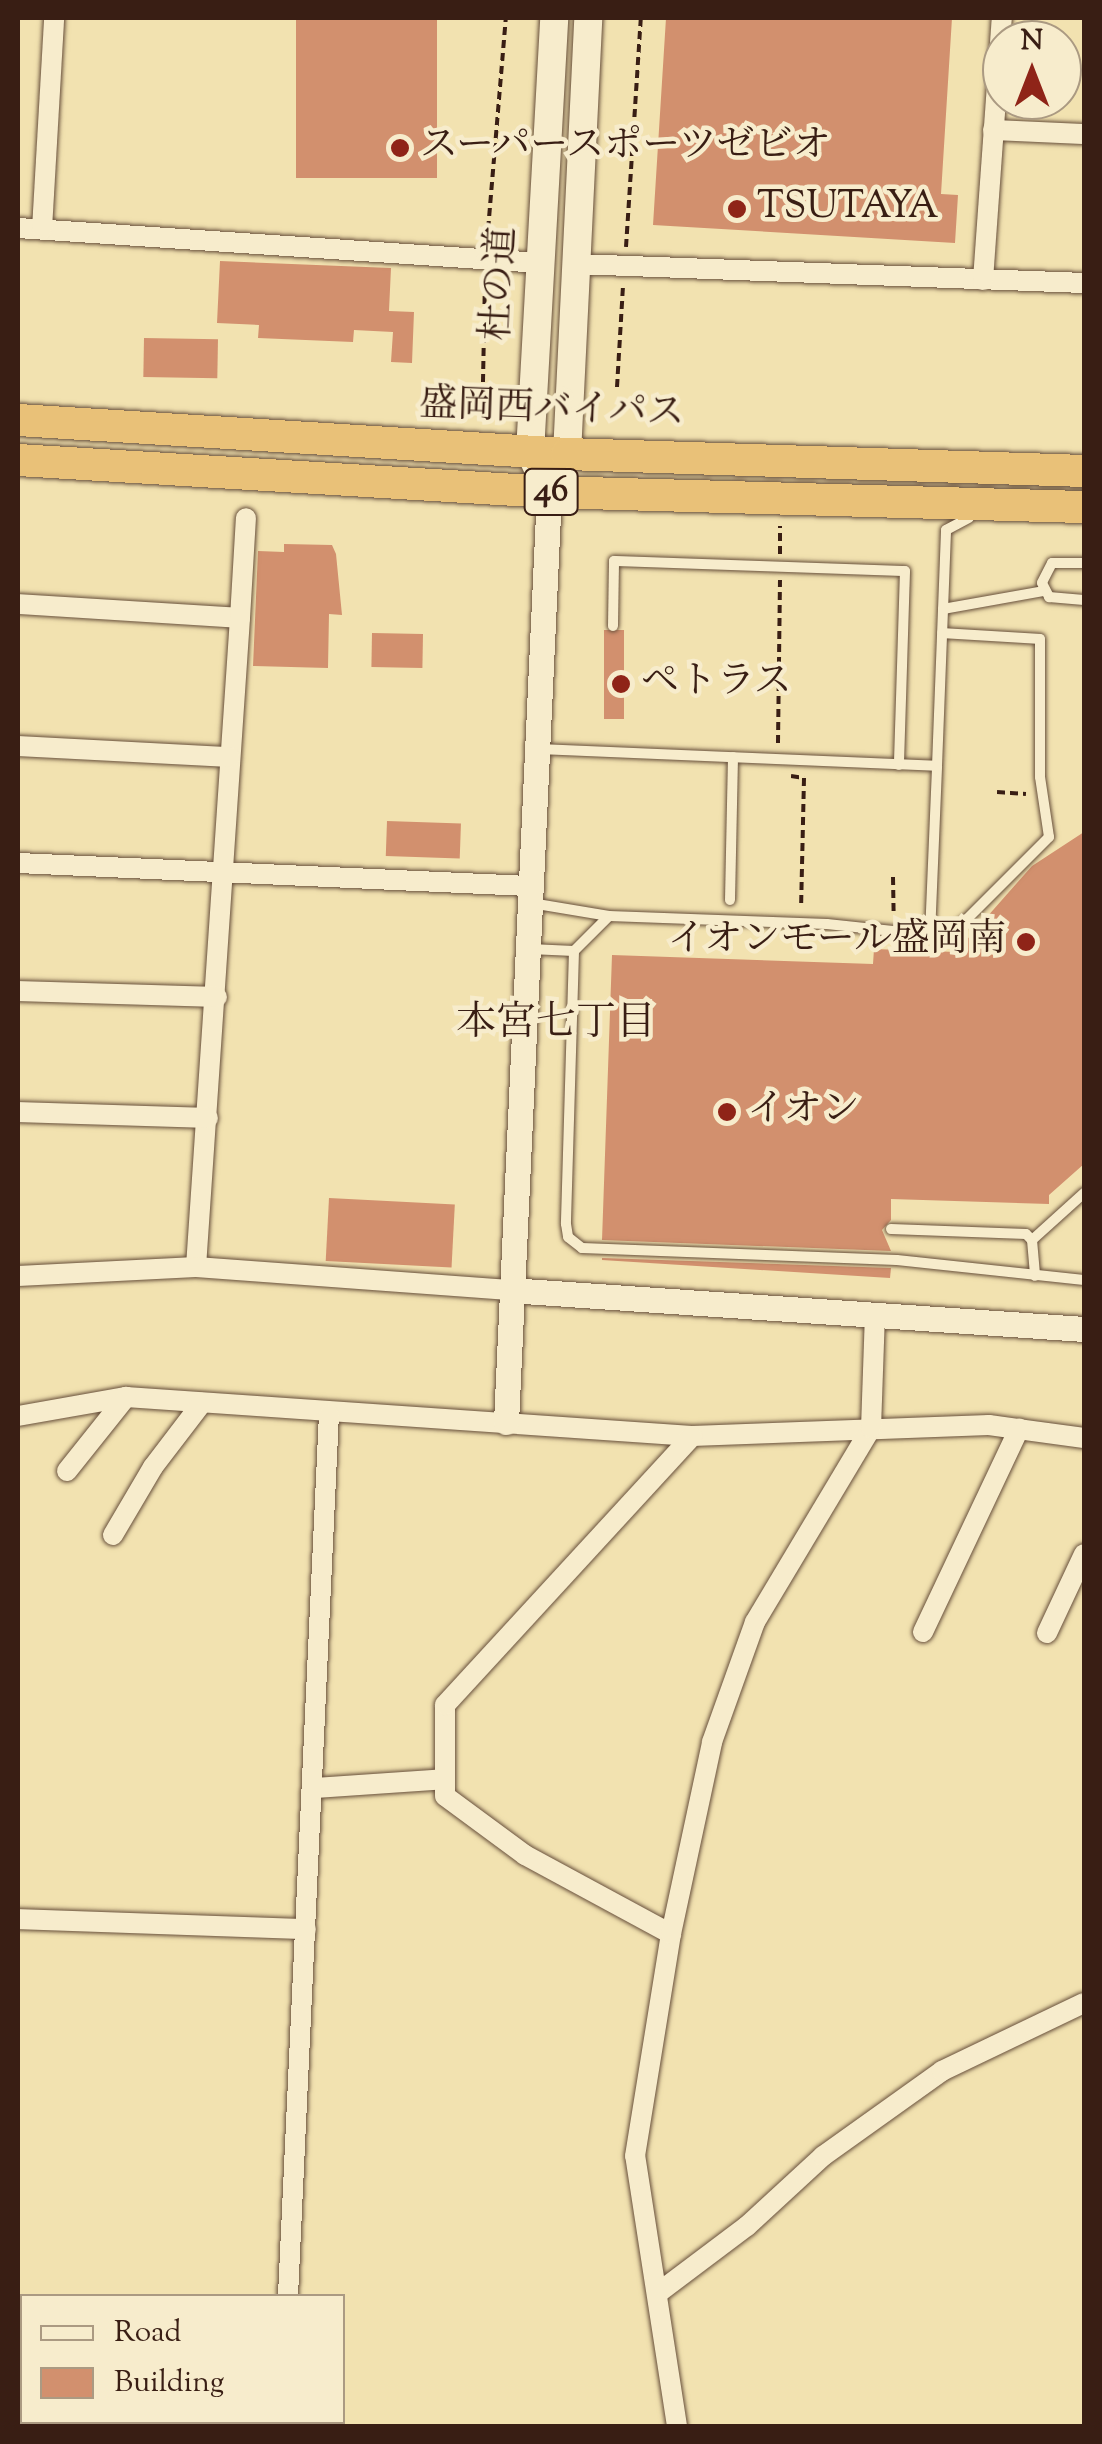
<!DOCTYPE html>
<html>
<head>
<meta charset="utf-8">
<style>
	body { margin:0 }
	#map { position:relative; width:1102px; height:2444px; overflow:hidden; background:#f2e2b0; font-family:"Sorts Mill Goudy","Noto Serif JP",serif }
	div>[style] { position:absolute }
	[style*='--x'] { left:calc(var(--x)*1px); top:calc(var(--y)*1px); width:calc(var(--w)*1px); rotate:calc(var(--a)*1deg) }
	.building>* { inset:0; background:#d2906e; transform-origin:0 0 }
	.path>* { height:4px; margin-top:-2px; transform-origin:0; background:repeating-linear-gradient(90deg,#391e14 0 8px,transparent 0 13px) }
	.roads { filter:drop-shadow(0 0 2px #674f3b) drop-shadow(0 0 2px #674f3b) }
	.service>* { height:10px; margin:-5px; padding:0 5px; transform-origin:5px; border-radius:5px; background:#f7eccc }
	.minor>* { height:20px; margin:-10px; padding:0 10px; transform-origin:10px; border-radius:10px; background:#f7eccc }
	.tertiary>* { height:25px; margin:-12.5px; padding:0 12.5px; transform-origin:12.5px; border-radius:12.5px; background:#f7eccc }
	.secondary>* { height:28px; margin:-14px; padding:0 14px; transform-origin:14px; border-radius:14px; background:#f7eccc }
	.trunk>* { height:32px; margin:-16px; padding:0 16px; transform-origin:16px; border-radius:16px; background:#e9c178 }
	.dots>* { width:28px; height:28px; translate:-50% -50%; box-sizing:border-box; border:5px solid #f7eccc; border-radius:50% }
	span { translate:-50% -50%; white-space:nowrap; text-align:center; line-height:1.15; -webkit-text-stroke:9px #f7eccc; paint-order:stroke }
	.shield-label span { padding:2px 8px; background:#f7eccc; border:2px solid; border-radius:8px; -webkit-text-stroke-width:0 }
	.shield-label { font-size:35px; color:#391e14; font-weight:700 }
	.poi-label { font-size:38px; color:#391e14 }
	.left { translate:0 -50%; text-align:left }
	.right { translate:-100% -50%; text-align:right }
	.street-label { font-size:38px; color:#391e14 }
	.neighbourhood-label { font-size:40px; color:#391e14 }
	.frame { position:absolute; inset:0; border:20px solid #391e14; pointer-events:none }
	.legend { position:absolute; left:20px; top:2294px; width:325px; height:130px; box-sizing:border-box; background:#f7eccc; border:2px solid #ab9a82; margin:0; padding:12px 18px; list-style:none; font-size:30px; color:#391e14 }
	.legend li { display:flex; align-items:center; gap:20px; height:50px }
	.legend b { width:50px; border:2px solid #ab9a82 }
	.north { position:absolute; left:982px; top:20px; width:100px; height:100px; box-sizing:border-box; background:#f7eccc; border:2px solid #ab9a82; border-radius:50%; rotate:0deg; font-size:28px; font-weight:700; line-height:40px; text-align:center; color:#391e14 }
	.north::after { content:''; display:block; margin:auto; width:35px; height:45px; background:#8f2418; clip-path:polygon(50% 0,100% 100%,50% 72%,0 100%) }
</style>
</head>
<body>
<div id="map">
	<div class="building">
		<div style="left:296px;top:18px;width:141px;height:160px"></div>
		<div style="clip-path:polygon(666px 18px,952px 18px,941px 194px,958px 195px,955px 243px,653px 225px)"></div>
		<div style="clip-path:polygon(220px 261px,391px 268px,389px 311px,414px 312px,412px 363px,391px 362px,393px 332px,354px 330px,353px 342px,258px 338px,259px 325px,217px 323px)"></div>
		<div style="left:144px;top:338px;width:74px;height:39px;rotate:1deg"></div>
		<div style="clip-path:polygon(284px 544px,332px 545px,336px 554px,342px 615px,329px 614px,328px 668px,253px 666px,258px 551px,284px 552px)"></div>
		<div style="left:604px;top:630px;width:20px;height:89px"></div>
		<div style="left:372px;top:633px;width:51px;height:34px;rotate:1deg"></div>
		<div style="left:387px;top:821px;width:74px;height:35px;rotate:2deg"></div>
		<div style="clip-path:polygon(1084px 832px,1084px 1164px,1049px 1195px,1049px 1204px,891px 1199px,891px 1220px,882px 1230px,891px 1251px,602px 1240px,612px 955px,873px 964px,874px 949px,956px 952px,1032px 866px)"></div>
		<div style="left:329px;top:1198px;width:126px;height:63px;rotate:3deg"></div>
		<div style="clip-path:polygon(602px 1258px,891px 1268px,890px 1278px,602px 1260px)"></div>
	</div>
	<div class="path">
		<div style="--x:487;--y:242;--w:225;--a:-85.2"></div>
		<div style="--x:626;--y:247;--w:229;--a:-86.3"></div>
		<div style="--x:483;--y:382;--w:106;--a:-88.9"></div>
		<div style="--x:617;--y:387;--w:100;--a:-86.6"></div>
		<div style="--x:780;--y:554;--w:28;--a:-90"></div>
		<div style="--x:778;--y:743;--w:163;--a:-89.3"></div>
		<div style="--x:791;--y:776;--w:13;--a:9"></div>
		<div style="--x:804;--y:778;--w:130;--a:91.3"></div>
		<div style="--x:997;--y:792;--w:29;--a:4"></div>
		<div style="--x:893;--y:877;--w:39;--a:89"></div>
	</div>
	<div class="roads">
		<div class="service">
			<div style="--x:1084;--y:563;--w:32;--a:180"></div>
			<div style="--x:1052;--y:563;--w:22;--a:117"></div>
			<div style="--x:1042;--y:583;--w:16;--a:63"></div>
			<div style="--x:1049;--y:597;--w:35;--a:5"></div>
			<div style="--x:943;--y:609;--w:103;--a:-10.1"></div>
			<div style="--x:613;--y:626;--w:65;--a:-89.1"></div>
			<div style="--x:614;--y:561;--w:291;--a:2"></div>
			<div style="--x:905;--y:571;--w:194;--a:91.8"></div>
			<div style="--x:538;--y:749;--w:399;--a:2.4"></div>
			<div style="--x:937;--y:766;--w:236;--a:-87.8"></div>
			<div style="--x:946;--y:530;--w:26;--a:-28"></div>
			<div style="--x:730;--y:900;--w:143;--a:-88.8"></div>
			<div style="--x:531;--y:903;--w:79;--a:9.5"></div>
			<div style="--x:609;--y:916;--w:218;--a:2.1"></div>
			<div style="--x:827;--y:924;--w:104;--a:6.1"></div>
			<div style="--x:930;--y:935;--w:169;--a:-87.6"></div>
			<div style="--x:930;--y:935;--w:19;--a:-9"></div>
			<div style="--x:949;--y:932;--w:22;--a:-36"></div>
			<div style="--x:967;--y:919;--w:116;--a:-45"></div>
			<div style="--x:1049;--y:837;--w:61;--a:-98.5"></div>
			<div style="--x:1040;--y:777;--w:138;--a:-90"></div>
			<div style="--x:1040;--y:639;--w:98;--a:-176.5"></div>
			<div style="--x:530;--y:949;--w:44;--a:2.6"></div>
			<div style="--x:574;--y:951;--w:49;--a:-45"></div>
			<div style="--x:574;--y:951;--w:273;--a:91.7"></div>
			<div style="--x:566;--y:1224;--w:13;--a:81"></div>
			<div style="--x:568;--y:1237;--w:18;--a:38"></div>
			<div style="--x:582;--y:1248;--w:315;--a:2.2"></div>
			<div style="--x:897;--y:1260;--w:188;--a:6.1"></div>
			<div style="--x:891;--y:1229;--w:135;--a:2.1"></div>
			<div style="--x:1026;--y:1234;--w:8;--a:45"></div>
			<div style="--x:1032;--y:1240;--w:36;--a:85"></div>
			<div style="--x:1032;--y:1240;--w:70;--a:-42.1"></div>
		</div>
		<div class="minor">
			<div style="--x:993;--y:130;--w:91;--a:2.5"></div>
			<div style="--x:18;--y:228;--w:524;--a:3.83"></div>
			<div style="--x:42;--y:229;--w:211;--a:-86.7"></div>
			<div style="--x:576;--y:264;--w:508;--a:2.14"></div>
			<div style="--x:983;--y:280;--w:263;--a:-85.9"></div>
			<div style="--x:18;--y:604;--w:222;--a:3.6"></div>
			<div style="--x:240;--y:618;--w:650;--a:93.88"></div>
			<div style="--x:240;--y:618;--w:100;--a:-86.6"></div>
			<div style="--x:18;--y:746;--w:212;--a:3"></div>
			<div style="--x:18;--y:863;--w:512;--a:2.58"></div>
			<div style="--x:18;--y:991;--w:199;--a:1.7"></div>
			<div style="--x:18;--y:1112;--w:190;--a:1.8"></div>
			<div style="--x:18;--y:1276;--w:178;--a:-2.9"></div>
			<div style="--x:196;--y:1267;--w:314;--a:4.2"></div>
			<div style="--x:18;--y:1416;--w:110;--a:-10"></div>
			<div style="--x:126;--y:1397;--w:567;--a:3.94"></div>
			<div style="--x:692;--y:1436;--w:297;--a:-2.1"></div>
			<div style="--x:989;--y:1425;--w:96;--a:7.8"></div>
			<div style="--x:67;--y:1471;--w:95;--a:-51.4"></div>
			<div style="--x:113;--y:1535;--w:79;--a:-59.5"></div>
			<div style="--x:153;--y:1467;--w:81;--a:-52.6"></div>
			<div style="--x:923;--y:1632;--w:225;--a:-64.7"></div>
			<div style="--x:1047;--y:1633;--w:87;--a:-64.9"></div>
			<div style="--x:314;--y:1788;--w:131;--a:-3.9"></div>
			<div style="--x:18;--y:1919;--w:288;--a:2"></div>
			<div style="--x:671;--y:1934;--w:166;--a:-151.6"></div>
			<div style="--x:525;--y:1855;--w:99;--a:-143.6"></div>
			<div style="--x:445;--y:1796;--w:91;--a:-90"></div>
			<div style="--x:445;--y:1705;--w:365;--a:-47.4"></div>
			<div style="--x:658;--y:2293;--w:111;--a:-37"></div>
			<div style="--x:747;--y:2226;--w:103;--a:-42.6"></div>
			<div style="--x:823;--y:2156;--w:146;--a:-35.5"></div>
			<div style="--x:942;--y:2071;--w:157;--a:-25.6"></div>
			<div style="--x:288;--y:2296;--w:882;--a:-87.34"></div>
			<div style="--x:280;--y:2426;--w:4;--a:-90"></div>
			<div style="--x:677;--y:2426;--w:273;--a:-98.8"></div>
			<div style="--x:635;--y:2156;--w:225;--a:-80.8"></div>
			<div style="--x:671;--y:1934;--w:196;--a:-77.9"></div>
			<div style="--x:712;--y:1742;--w:127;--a:-70.3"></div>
			<div style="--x:755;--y:1622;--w:226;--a:-59.1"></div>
			<div style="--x:871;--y:1428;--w:113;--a:-88"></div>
		</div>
		<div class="tertiary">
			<div style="--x:509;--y:1290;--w:576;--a:3.88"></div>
			<div style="--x:506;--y:1422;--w:931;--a:-87.35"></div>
		</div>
		<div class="secondary">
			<div style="--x:558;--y:473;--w:21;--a:-65"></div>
			<div style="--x:567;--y:454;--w:437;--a:-87.2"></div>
			<div style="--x:549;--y:492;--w:44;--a:-115.4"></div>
			<div style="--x:530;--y:452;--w:435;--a:-86.8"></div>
		</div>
		<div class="trunk">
			<div style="--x:18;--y:420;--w:550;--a:3.54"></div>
			<div style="--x:567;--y:454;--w:517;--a:1.88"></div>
			<div style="--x:18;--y:460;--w:532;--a:3.45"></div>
			<div style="--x:549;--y:492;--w:535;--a:1.61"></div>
		</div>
	</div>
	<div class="dots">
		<div style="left:400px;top:148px;background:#8f2418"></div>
		<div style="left:737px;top:209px;background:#8f2418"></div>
		<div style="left:621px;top:684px;background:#8f2418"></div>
		<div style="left:1026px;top:942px;background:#8f2418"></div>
		<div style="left:727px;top:1112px;background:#8f2418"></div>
	</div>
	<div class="shield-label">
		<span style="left:551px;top:492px">46</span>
	</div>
	<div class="poi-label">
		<span class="left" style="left:420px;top:148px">スーパースポーツゼビオ</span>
		<span class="left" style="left:757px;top:209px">TSUTAYA</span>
		<span class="left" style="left:641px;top:684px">ペトラス</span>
		<span class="right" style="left:1006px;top:942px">イオンモール盛岡南</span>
		<span class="left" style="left:747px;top:1112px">イオン</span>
	</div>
	<div class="street-label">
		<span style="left:502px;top:284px;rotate:-87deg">杜の道</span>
		<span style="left:552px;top:411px;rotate:2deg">盛岡西バイパス</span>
	</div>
	<div class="neighbourhood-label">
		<span style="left:556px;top:1025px">本宮七丁目</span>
	</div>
	<div class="frame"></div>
	<ul class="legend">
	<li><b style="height:12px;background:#f7eccc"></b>Road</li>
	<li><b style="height:28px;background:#d2906e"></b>Building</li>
	</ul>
	<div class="north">N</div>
</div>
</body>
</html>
